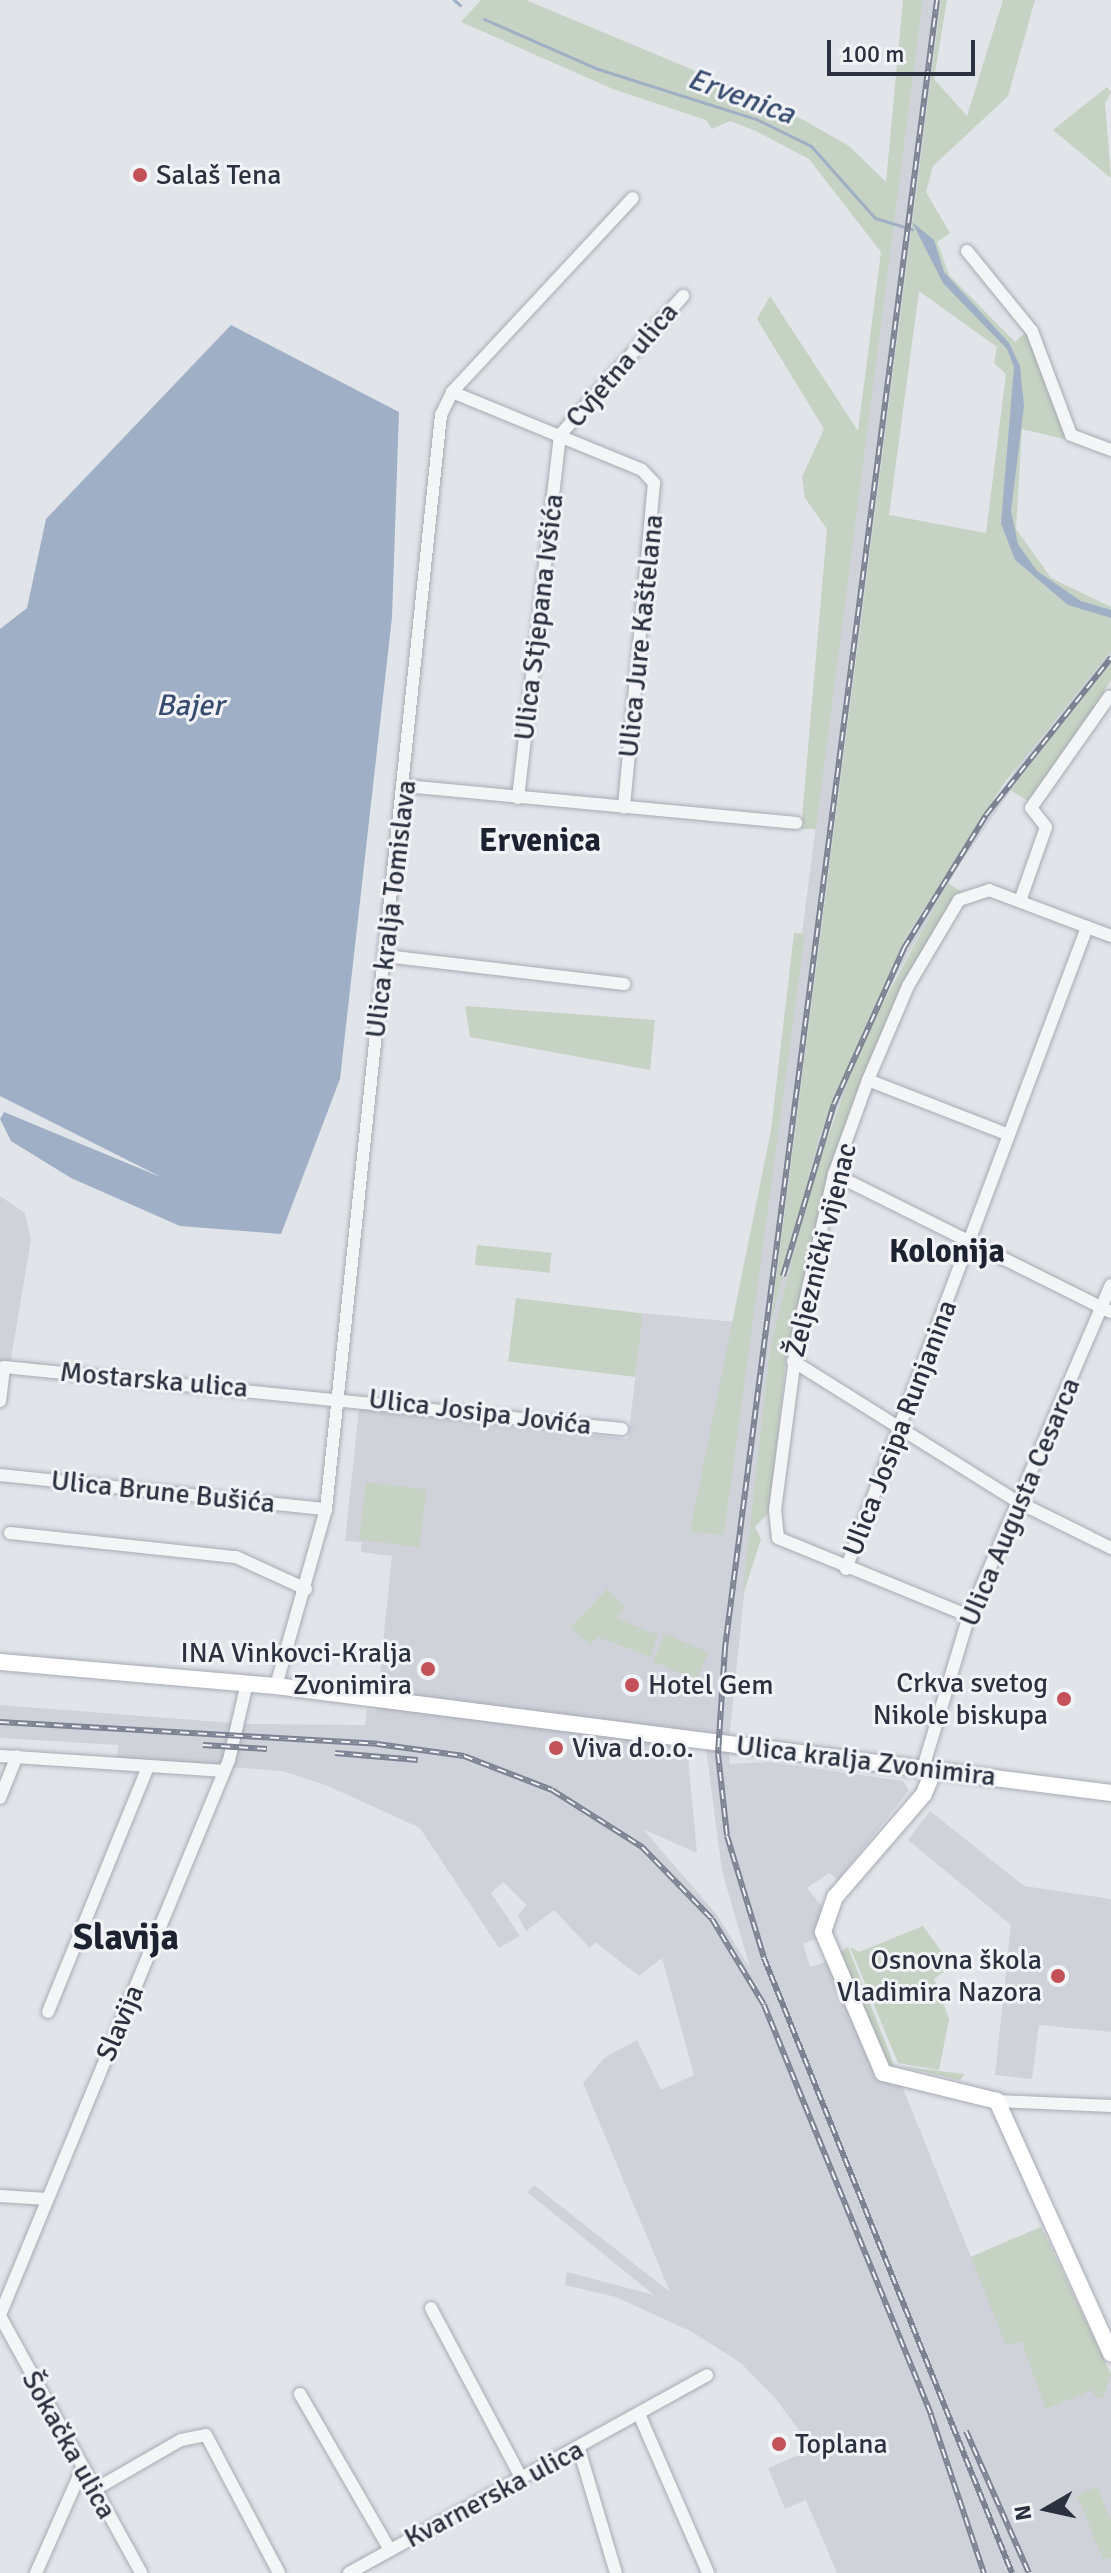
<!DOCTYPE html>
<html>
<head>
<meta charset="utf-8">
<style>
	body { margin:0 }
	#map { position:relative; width:1111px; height:2573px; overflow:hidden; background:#e1e4e9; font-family:Signika,sans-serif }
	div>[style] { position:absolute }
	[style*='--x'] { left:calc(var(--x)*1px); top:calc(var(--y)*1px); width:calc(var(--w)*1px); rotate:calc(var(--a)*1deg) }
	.built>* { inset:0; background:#d0d2da }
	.green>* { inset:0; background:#c6d2c3; transform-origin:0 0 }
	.water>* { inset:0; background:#9fafc6 }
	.stream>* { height:3px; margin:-1.5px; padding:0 1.5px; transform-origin:1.5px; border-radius:1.5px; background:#9fafc6 }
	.roads { filter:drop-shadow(0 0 2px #a7abb3) drop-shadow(0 0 2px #a7abb3) }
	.minor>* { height:12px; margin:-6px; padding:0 6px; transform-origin:6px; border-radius:6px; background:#f4f5f7 }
	.major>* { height:16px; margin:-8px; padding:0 8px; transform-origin:8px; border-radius:8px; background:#fff }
	.rail>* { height:6px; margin-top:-3px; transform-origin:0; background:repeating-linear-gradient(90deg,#f1f3f6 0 9px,#7c8291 0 18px); box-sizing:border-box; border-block:2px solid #7c8291 }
	.dots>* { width:22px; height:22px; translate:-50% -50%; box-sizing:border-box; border:4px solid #f1f3f6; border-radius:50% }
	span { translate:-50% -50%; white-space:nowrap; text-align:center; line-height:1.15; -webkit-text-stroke:6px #f1f3f6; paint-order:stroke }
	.poi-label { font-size:28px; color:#2b313f }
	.left { translate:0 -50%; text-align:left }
	.right { translate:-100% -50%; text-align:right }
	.street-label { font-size:28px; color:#2b313f }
	.water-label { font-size:30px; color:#384c70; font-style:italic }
	.quarter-label { font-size:32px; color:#1d2230; font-weight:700 }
	.district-label { font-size:36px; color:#1d2230; font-weight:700 }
	.north { position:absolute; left:1007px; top:2469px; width:80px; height:80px; -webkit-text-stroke:6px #f1f3f6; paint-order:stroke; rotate:261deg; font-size:22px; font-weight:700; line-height:32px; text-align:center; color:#2b313f }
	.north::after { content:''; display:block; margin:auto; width:28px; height:36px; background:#2b313f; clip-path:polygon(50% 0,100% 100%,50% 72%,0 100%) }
	.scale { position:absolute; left:827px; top:40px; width:148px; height:36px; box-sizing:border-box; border:4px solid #2b313f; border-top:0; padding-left:10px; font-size:24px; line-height:28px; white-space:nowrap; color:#2b313f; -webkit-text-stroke:6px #f1f3f6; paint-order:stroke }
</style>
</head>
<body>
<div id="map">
	<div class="built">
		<div style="clip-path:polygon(evenodd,923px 0,941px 0,769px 1325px,819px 1138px,906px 939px,1033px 743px,1111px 651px,1111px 663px,1044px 743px,956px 870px,883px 999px,828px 1132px,770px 1348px,728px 1749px,730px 1764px,768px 1762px,903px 1781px,909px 1790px,838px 1880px,829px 1873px,807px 1888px,822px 1907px,820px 1937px,803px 1944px,810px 1967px,830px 1961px,873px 2072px,902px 2086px,971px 2257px,1041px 2227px,1111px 2374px,1111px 2573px,837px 2573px,806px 2500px,785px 2509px,768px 2468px,813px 2449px,775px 2398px,741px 2363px,692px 2332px,616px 2297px,565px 2285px,567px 2272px,654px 2295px,527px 2192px,534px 2185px,670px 2292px,583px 2083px,604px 2058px,637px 2040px,661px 2090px,694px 2075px,662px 1958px,639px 1976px,595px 1942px,590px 1948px,554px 1910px,526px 1931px,518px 1916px,526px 1905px,503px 1882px,491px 1893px,520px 1936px,499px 1948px,420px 1828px,328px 1786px,282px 1771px,117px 1759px,118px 1745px,0 1738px,0 1705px,245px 1724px,365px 1725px,367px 1710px,376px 1711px,392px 1556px,361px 1552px,362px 1542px,345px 1541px,359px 1408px,628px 1439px,643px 1313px,736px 1322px,690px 1531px,724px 1535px,923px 0,687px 1746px,706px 1748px,722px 1871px,750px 1968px,717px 1915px,643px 1829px,697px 1853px,687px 1746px)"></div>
		<div style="clip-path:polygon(0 1196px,25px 1213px,31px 1240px,11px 1359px,0 1365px)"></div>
		<div style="clip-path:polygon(930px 1811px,1024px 1886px,1111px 1899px,1111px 2032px,1039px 2025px,1032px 2079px,995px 2075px,1011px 1925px,908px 1840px)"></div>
	</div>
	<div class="green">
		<div style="clip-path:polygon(481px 0,526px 0,779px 106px,849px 146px,886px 182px,903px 0,923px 0,816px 829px,801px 829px,827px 529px,805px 498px,802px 477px,824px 429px,757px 319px,770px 296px,858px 431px,881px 252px,809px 159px,756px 131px,730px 121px,712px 129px,706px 120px,613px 89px,461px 22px)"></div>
		<div style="clip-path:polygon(evenodd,941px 0,947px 0,934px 79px,967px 116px,1003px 0,1035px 0,1008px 96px,933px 166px,926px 192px,950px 233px,937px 242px,949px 275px,1015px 342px,1028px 330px,1046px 366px,1062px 427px,1076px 442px,1022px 429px,1016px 529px,1051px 578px,1111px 607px,1111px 651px,1005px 782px,905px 939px,819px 1138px,770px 1325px,941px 0,919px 291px,997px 347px,994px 363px,1006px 374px,986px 533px,889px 515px,919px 291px)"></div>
		<div style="clip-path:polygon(1107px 87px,1111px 92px,1105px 103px,1111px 178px,1053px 130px)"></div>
		<div style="clip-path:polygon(1111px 663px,1111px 680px,1058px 767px,1028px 801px,1010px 790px)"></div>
		<div style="clip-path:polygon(948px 883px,962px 892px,920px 956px,862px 1081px,786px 1358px,770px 1511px,755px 1527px,761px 1539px,742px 1598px,770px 1348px,812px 1180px,865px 1036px)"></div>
		<div style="clip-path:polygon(794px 933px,805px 934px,724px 1535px,690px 1532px,771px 1130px)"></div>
		<div style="clip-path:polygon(465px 1006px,655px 1020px,650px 1070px,470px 1037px)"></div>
		<div style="left:477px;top:1245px;width:75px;height:20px;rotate:6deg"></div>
		<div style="left:516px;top:1298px;width:128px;height:64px;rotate:7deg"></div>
		<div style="left:366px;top:1482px;width:61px;height:58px;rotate:7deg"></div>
		<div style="clip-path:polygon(607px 1589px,625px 1607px,616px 1618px,658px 1635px,650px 1657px,598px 1637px,590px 1645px,571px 1627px)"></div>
		<div style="left:665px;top:1634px;width:47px;height:30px;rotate:23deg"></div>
		<div style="clip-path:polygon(923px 1926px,952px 1966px,934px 1979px,949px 2019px,939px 2070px,898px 2063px,850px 1947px,859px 1952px)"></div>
		<div style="clip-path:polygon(848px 1947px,896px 2070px,883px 2058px,839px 1953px)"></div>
		<div style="clip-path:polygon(899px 2066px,965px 2074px,960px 2080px)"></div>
		<div style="clip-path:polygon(1041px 2227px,1111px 2374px,1104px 2396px,1097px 2399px,1092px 2390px,1046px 2409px,1021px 2341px,1006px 2346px,971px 2257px)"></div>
		<div style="clip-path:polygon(1097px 2487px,1111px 2521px,1111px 2557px,1103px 2560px,1077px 2495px)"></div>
	</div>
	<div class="water">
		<div style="clip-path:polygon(912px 222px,934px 240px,944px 272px,1009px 343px,1020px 366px,1024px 406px,1011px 511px,1018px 544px,1037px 571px,1081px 601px,1111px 610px,1111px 618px,1068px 605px,1015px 560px,1001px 523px,1014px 367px,1007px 349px,943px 283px)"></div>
		<div style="clip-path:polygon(231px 325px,399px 412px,392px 617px,340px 1079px,281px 1234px,180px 1226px,71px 1178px,11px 1141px,0 1119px,4px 1112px,163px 1178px,0 1096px,0 629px,27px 608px,46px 519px)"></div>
	</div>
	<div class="stream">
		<div style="--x:454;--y:0;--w:8;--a:40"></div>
		<div style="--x:484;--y:19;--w:124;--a:23.7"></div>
		<div style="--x:598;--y:69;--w:166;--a:17.6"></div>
		<div style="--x:756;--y:119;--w:61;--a:26.1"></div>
		<div style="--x:811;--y:146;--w:96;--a:48.4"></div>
		<div style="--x:875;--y:218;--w:39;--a:17"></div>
	</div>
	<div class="roads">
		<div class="minor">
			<div style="--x:967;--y:251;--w:103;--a:50.9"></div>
			<div style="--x:1032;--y:331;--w:111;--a:69.4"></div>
			<div style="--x:1071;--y:435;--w:43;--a:20.6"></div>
			<div style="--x:452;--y:392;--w:205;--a:22.3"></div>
			<div style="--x:642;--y:470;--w:18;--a:47"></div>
			<div style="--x:654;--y:483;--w:326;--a:95.3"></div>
			<div style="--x:406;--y:786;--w:392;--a:5.4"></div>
			<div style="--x:518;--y:798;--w:365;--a:-83.4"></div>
			<div style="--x:560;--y:435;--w:186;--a:-48.5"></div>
			<div style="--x:1020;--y:901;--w:78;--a:-70.6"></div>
			<div style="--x:1046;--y:827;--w:24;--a:-128"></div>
			<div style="--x:1031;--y:808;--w:136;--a:-54.9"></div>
			<div style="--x:385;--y:956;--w:241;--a:6.7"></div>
			<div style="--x:868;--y:1080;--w:151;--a:21.3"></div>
			<div style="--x:834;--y:1174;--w:309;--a:26.5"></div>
			<div style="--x:793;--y:1361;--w:266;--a:32.1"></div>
			<div style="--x:1018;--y:1502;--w:104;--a:26.3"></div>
			<div style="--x:0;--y:1401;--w:34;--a:-83"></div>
			<div style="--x:4;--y:1367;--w:621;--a:5.73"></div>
			<div style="--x:0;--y:1475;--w:328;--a:6"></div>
			<div style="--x:10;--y:1533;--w:227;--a:6.1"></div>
			<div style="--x:236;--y:1557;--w:77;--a:24.6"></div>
			<div style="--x:846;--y:1569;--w:686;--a:-69.42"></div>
			<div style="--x:969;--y:1616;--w:206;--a:-157.8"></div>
			<div style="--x:778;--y:1538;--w:28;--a:-96"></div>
			<div style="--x:775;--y:1510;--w:184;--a:-82.5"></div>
			<div style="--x:799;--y:1328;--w:158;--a:-77.2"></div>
			<div style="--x:834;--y:1174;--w:100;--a:-70.1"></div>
			<div style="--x:868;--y:1080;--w:102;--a:-66.9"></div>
			<div style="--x:908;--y:986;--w:100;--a:-59.3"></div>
			<div style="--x:959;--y:900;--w:32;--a:-18"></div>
			<div style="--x:989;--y:890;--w:130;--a:20.7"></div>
			<div style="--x:276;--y:1686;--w:184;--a:-74.2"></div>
			<div style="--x:326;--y:1509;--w:1100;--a:-84"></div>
			<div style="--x:441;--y:415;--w:25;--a:-64"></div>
			<div style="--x:452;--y:392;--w:265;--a:-47"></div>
			<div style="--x:0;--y:1756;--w:225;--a:3.8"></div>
			<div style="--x:923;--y:1768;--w:159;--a:-73.2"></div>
			<div style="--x:969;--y:1616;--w:360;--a:-66.8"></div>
			<div style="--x:0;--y:1798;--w:45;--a:-68"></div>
			<div style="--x:48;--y:2012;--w:265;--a:-67.8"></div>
			<div style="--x:997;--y:2101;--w:114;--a:2.5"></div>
			<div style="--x:0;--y:2196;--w:47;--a:3.7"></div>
			<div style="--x:431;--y:2308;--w:194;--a:62"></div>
			<div style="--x:0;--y:2315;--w:600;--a:-67.58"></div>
			<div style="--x:229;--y:1760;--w:79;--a:-76.8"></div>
			<div style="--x:0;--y:2316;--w:293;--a:61.2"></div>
			<div style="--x:300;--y:2394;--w:180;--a:60"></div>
			<div style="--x:639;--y:2414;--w:173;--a:66.5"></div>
			<div style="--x:579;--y:2449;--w:129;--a:73.4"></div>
			<div style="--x:94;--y:2490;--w:100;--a:-29.9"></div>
			<div style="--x:181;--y:2440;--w:25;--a:-11"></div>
			<div style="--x:206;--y:2435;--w:156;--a:62.1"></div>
			<div style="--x:36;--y:2573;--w:114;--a:-66.1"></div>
			<div style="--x:349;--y:2573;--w:409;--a:-28.9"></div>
		</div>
		<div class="major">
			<div style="--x:0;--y:1662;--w:277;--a:5"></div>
			<div style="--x:276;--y:1686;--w:842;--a:7.3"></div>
			<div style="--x:934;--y:1770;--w:26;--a:113"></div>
			<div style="--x:924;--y:1794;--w:136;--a:130.8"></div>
			<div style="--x:835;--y:1897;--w:37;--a:109"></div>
			<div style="--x:823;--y:1932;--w:153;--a:66.9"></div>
			<div style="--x:883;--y:2073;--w:117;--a:13.8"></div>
			<div style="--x:997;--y:2101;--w:277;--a:65.7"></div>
		</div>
	</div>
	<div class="rail">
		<div style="--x:937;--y:0;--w:1662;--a:97.33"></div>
		<div style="--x:725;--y:1648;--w:106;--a:93.8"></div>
		<div style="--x:718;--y:1754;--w:82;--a:83.7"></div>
		<div style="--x:727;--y:1836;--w:127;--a:73.1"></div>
		<div style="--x:764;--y:1958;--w:663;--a:68.04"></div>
		<div style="--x:783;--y:1276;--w:179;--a:-73.5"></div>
		<div style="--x:834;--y:1104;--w:171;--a:-65.8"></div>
		<div style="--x:904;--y:948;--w:156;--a:-58.3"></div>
		<div style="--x:986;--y:815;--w:201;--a:-51.5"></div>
		<div style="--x:0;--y:1722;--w:378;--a:3.3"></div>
		<div style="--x:377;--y:1744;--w:88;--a:7.9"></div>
		<div style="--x:464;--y:1756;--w:94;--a:21.1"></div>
		<div style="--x:552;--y:1790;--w:107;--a:32.3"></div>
		<div style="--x:642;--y:1847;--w:100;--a:45.8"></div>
		<div style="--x:712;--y:1919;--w:100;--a:58.8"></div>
		<div style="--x:764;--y:2005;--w:443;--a:67.8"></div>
		<div style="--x:931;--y:2415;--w:167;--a:71.5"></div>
		<div style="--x:203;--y:1745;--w:64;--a:3.6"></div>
		<div style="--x:335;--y:1753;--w:83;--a:4.8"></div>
		<div style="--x:966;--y:2431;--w:155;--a:66.1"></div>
	</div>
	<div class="dots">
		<div style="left:140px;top:175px;background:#c35158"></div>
		<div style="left:428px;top:1669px;background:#c35158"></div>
		<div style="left:632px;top:1685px;background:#c35158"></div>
		<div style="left:1064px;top:1699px;background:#c35158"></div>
		<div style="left:556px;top:1748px;background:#c35158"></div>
		<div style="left:1058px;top:1976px;background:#c35158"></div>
		<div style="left:779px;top:2444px;background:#c35158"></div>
	</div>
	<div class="poi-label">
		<span class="left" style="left:156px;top:175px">Salaš Tena</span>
		<span class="right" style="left:412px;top:1669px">INA Vinkovci-Kralja<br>Zvonimira</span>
		<span class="right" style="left:1048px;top:1699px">Crkva svetog<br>Nikole biskupa</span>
		<span class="left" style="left:648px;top:1685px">Hotel Gem</span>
		<span class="left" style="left:572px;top:1748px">Viva d.o.o.</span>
		<span class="right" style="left:1042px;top:1976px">Osnovna škola<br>Vladimira Nazora</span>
		<span class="left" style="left:795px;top:2444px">Toplana</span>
	</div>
	<div class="street-label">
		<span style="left:622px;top:365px;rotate:-49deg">Cvjetna ulica</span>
		<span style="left:539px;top:617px;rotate:-83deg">Ulica Stjepana Ivšića</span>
		<span style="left:641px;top:636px;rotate:-84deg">Ulica Jure Kaštelana</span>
		<span style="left:391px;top:909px;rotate:-83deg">Ulica kralja Tomislava</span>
		<span style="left:821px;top:1250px;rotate:-76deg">Željeznički vijenac</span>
		<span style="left:154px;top:1380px;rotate:5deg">Mostarska ulica</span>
		<span style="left:480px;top:1412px;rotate:7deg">Ulica Josipa Jovića</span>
		<span style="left:900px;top:1428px;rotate:-69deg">Ulica Josipa Runjanina</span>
		<span style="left:163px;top:1492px;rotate:6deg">Ulica Brune Bušića</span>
		<span style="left:1020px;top:1502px;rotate:-67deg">Ulica Augusta Cesarca</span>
		<span style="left:866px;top:1761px;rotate:7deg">Ulica kralja Zvonimira</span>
		<span style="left:120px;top:2023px;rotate:-67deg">Slavija</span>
		<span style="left:69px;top:2445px;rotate:61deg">Šokačka ulica</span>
		<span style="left:494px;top:2494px;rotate:-28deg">Kvarnerska ulica</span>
	</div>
	<div class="water-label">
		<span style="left:741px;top:97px;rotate:20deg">Ervenica</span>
		<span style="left:190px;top:706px">Bajer</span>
	</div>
	<div class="quarter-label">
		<span style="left:540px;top:841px">Ervenica</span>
		<span style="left:947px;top:1252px">Kolonija</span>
	</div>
	<div class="district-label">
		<span style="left:126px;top:1938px">Slavija</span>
	</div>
	<div class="north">N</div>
	<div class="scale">100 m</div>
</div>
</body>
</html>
